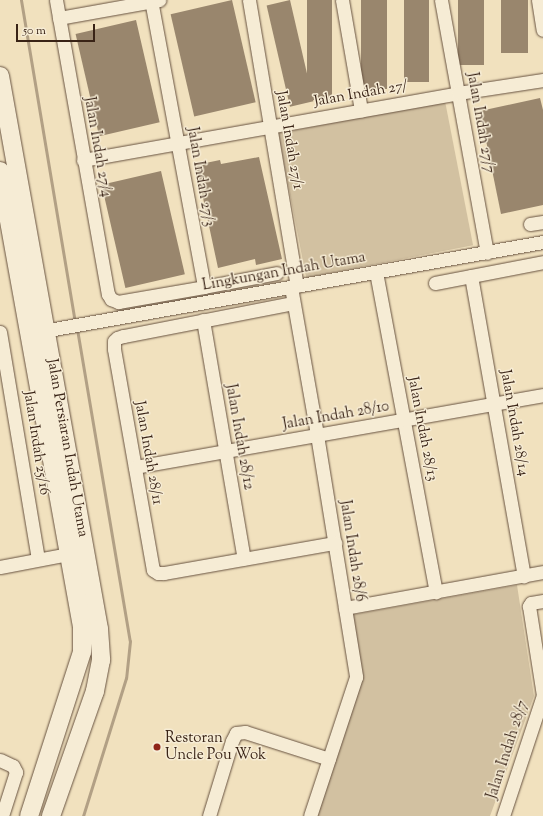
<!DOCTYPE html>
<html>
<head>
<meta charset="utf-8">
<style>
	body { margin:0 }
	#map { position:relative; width:543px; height:816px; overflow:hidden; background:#f1e1be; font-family:"Sorts Mill Goudy",serif }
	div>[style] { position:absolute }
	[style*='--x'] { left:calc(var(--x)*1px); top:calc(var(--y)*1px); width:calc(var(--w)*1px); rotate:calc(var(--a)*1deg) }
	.green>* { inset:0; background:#d2c1a1; transform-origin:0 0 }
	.stream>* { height:3px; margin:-1.5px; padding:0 1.5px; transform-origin:1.5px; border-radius:1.5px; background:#b2a085 }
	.building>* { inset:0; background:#99866d; transform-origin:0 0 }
	.roads { filter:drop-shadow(0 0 1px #675240) drop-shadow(0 0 1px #675240) }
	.minor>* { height:13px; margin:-6.5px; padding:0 6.5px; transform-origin:6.5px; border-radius:6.5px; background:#f6ecd5 }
	.secondary>* { height:18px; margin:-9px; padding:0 9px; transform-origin:9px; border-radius:9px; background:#f6ecd5 }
	.dots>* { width:11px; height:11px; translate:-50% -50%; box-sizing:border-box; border:2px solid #f6ecd5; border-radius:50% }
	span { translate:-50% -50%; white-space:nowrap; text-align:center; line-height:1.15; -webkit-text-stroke:3px #f6ecd5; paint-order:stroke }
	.street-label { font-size:15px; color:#392316 }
	.poi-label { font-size:15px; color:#392316 }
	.left { translate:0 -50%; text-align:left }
	.scale { position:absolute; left:16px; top:24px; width:79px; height:18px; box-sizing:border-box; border:2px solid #392316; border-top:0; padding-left:5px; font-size:12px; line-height:14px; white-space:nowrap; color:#392316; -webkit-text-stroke:3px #f6ecd5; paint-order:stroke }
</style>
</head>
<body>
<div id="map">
	<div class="green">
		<div style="left:445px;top:101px;width:147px;height:170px;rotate:79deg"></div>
		<div style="clip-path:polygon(517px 585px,534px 696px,490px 816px,316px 816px,362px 677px,351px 615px)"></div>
	</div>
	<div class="stream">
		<div style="--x:21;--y:0;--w:326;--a:80.5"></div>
		<div style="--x:77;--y:329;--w:316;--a:80.4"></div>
		<div style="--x:130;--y:641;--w:37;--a:96"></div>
		<div style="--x:126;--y:678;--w:145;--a:107.3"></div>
	</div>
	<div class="building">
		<div style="left:232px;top:0;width:105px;height:63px;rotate:77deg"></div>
		<div style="left:290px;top:0;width:104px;height:24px;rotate:77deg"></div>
		<div style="left:307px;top:0;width:25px;height:100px"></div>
		<div style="left:361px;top:0;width:26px;height:89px"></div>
		<div style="left:404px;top:0;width:25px;height:82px"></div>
		<div style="left:458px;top:0;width:26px;height:65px"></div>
		<div style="left:501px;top:0;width:27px;height:53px"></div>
		<div style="left:136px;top:20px;width:105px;height:62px;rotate:77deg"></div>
		<div style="clip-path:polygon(540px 98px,543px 110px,543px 205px,501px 214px,480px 111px)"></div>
		<div style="clip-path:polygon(259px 157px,282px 259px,256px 265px,255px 259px,218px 268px,196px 165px,220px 160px,221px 164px)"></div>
		<div style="left:161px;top:171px;width:106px;height:61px;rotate:77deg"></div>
	</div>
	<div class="roads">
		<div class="minor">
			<div style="--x:56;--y:0;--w:299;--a:80"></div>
			<div style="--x:108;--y:294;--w:6;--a:59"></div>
			<div style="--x:111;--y:299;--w:8;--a:23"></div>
			<div style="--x:118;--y:302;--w:87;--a:-9.9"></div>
			<div style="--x:151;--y:0;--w:292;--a:79.5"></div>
			<div style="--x:204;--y:287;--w:74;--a:-10.9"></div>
			<div style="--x:249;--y:0;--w:290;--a:80.5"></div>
			<div style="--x:342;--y:0;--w:112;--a:80.2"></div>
			<div style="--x:441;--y:0;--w:257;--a:79.7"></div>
			<div style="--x:538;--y:0;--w:30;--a:81"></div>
			<div style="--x:59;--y:18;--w:102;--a:-10.2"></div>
			<div style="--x:83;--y:160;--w:381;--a:-10.1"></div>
			<div style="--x:458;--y:93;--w:86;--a:-8.7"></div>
			<div style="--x:530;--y:224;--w:13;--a:-9"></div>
			<div style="--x:376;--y:272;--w:326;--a:79.4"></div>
			<div style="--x:471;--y:276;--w:305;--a:80"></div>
			<div style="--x:435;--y:283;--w:110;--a:-11"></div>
			<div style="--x:291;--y:287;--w:150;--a:80"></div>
			<div style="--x:317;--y:435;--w:245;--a:80.8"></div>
			<div style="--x:356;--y:677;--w:146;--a:108.3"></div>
			<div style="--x:293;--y:303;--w:173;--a:169"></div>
			<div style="--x:123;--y:336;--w:6;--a:162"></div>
			<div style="--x:117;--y:338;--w:4;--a:135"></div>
			<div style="--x:114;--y:341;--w:8;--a:90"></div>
			<div style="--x:114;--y:349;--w:224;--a:80"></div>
			<div style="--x:153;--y:570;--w:6;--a:31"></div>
			<div style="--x:158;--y:573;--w:6;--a:0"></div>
			<div style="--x:164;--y:573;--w:174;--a:-10"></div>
			<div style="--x:203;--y:320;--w:242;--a:80.3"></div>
			<div style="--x:0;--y:332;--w:230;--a:80.5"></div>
			<div style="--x:37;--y:332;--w:514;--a:-10.09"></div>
			<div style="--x:135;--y:467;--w:414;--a:-10"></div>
			<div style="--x:0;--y:567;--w:69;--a:-10.8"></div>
			<div style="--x:543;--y:601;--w:12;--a:171"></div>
			<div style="--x:531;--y:603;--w:4;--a:124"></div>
			<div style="--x:529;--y:606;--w:90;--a:81.1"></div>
			<div style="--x:345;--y:608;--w:201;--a:-10.3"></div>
			<div style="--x:0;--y:760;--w:14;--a:25"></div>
			<div style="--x:13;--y:766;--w:7;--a:63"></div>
			<div style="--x:16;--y:772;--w:46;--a:107.7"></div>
			<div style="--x:209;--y:816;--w:78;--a:-73"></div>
			<div style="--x:232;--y:741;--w:9;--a:-63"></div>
			<div style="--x:236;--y:733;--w:9;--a:-6"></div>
			<div style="--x:245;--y:732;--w:88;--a:17.8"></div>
			<div style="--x:503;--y:816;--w:127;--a:-71.7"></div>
		</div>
		<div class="secondary">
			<div style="--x:0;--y:76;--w:562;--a:79.85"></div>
			<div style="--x:99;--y:629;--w:31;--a:86"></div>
			<div style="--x:101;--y:660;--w:32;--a:101"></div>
			<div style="--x:95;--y:691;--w:133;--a:109.4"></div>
			<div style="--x:0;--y:171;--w:463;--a:79.8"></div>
			<div style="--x:82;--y:627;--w:25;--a:90"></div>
			<div style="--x:82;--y:652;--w:172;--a:107.9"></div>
		</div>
	</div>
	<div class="dots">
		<div style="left:157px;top:747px;background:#8f2418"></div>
	</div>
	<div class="street-label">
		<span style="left:361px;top:94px;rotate:-10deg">Jalan Indah 27/</span>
		<span style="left:480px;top:123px;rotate:80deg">Jalan Indah 27/7</span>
		<span style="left:289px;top:140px;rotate:80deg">Jalan Indah 27/1</span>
		<span style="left:97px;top:147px;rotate:80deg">Jalan Indah 27/4</span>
		<span style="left:200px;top:177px;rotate:80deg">Jalan Indah 27/3</span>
		<span style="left:284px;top:272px;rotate:-10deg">Lingkungan Indah Utama</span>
		<span style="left:336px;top:416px;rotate:-10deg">Jalan Indah 28/10</span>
		<span style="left:514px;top:423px;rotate:80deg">Jalan Indah 28/14</span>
		<span style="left:422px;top:429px;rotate:79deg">Jalan Indah 28/13</span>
		<span style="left:239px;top:437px;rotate:80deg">Jalan Indah 28/12</span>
		<span style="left:36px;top:443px;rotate:81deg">Jalan Indah 25/16</span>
		<span style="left:67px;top:448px;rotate:80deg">Jalan Persiaran Indah Utama</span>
		<span style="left:148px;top:453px;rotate:80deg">Jalan Indah 28/11</span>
		<span style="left:352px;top:551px;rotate:81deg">Jalan Indah 28/6</span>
		<span style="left:508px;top:750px;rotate:-72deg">Jalan Indah 28/7</span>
	</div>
	<div class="poi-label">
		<span class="left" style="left:165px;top:747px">Restoran<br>Uncle Pou Wok</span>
	</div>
	<div class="scale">50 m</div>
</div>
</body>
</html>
